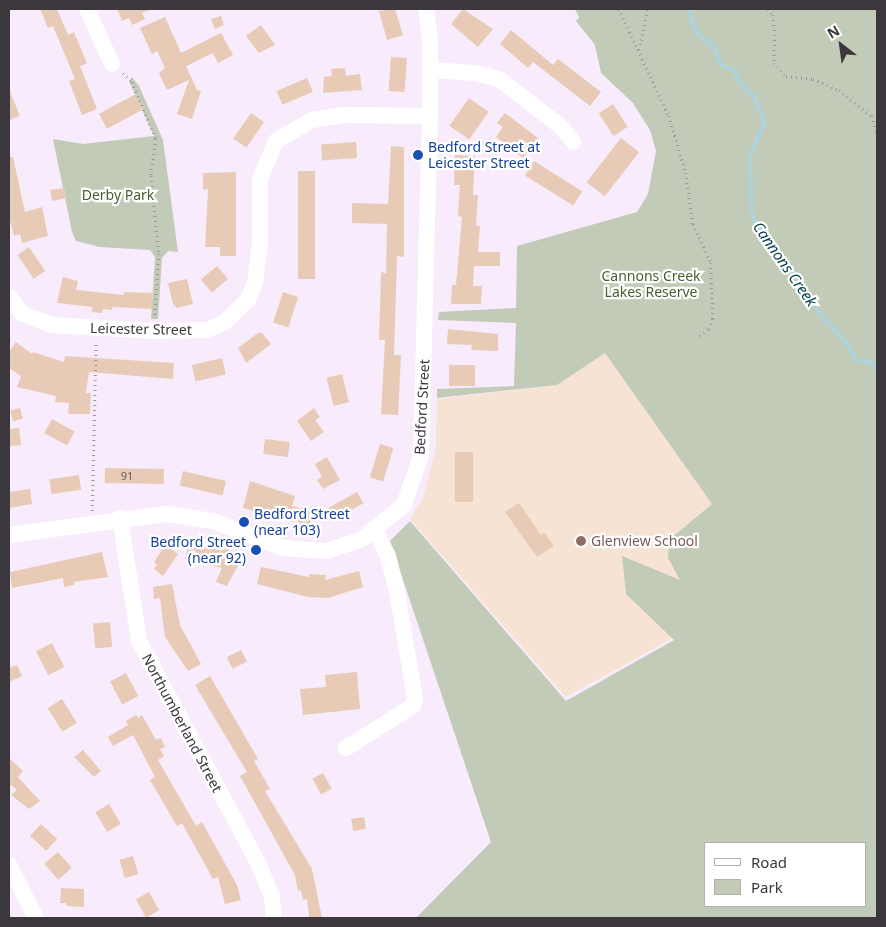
<!DOCTYPE html>
<html>
<head>
<meta charset="utf-8">
<style>
	body { margin:0 }
	#map { position:relative; width:886px; height:927px; overflow:hidden; background:#f8ebfb; font-family:"Noto Sans",sans-serif }
	div>[style] { position:absolute }
	[style*='--x'] { left:calc(var(--x)*1px); top:calc(var(--y)*1px); width:calc(var(--w)*1px); rotate:calc(var(--a)*1deg) }
	.education>* { inset:0; background:#f6e3d3 }
	.green>* { inset:0; background:#c2cbb7 }
	.stream>* { height:4px; margin:-2px; padding:0 2px; transform-origin:2px; border-radius:2px; background:#add3dc }
	.building>* { inset:0; background:#e8cbb7; transform-origin:0 0 }
	.path>* { height:2.5px; margin-top:-1.25px; transform-origin:0; background:repeating-linear-gradient(90deg,#9e95a0 0 1px,transparent 0 5px) }
	.minor>* { height:16px; margin:-8px; padding:0 8px; transform-origin:8px; border-radius:8px; background:#fff }
	.dots>* { width:14px; height:14px; translate:-50% -50%; box-sizing:border-box; border:2px solid #fff; border-radius:50% }
	span { translate:-50% -50%; white-space:nowrap; text-align:center; line-height:1.15; -webkit-text-stroke:4.5px #fff; paint-order:stroke }
	.number-label { font-size:11px; color:#675c5c }
	.number-label span { -webkit-text-stroke-width:0 }
	.transit-label { font-size:14px; color:#164399 }
	.left { translate:0 -50%; text-align:left }
	.right { translate:-100% -50%; text-align:right }
	.park-label { font-size:14px; color:#4a5d30 }
	.street-label { font-size:14px; color:#3c373d }
	.education-label { font-size:14px; color:#785e54 }
	.water-label { font-size:15px; color:#08434d; font-style:italic }
	.frame { position:absolute; inset:0; border:10px solid #3c373d; pointer-events:none }
	.legend { position:absolute; left:704px; top:842px; width:162px; height:65px; box-sizing:border-box; background:#fff; border:1px solid #b1afb1; margin:0; padding:6px 9px; list-style:none; font-size:15px; color:#3c373d }
	.legend li { display:flex; align-items:center; gap:10px; height:25px }
	.legend b { width:25px; border:1px solid #b1afb1 }
	.north { position:absolute; left:816px; top:20px; width:50px; height:50px; -webkit-text-stroke:4px #fff; paint-order:stroke; rotate:330deg; font-size:14px; font-weight:700; line-height:20px; text-align:center; color:#3c373d }
	.north::after { content:''; display:block; margin:auto; width:18px; height:22px; background:#3c373d; clip-path:polygon(50% 0,100% 100%,50% 72%,0 100%) }
</style>
</head>
<body>
<div id="map">
	<div class="education">
		<div style="clip-path:polygon(605px 353px,728px 368px,733px 563px,671px 639px,566px 697px,410px 519px,423px 498px,436px 448px,437px 399px,557px 385px)"></div>
	</div>
	<div class="green">
		<div style="clip-path:polygon(evenodd,575px 9px,877px 9px,877px 918px,416px 918px,491px 842px,390px 541px,410px 521px,566px 701px,674px 640px,626px 594px,622px 556px,680px 580px,668px 558px,669px 540px,712px 504px,605px 353px,557px 385px,437px 398px,437px 389px,514px 386px,516px 323px,438px 320px,439px 312px,516px 308px,517px 246px,637px 212px,648px 194px,656px 151px,650px 130px,633px 103px,601px 73px,595px 45px,576px 21px,579px 17px,575px 9px,705px 843px,865px 843px,865px 906px,705px 906px,705px 843px)"></div>
		<div style="clip-path:polygon(132px 77px,139px 86px,163px 140px,178px 252px,168px 251px,162px 258px,158px 319px,151px 319px,155px 257px,150px 250px,100px 247px,76px 241px,72px 232px,53px 139px,83px 144px,154px 136px,129px 81px)"></div>
	</div>
	<div class="stream">
		<div style="--x:690;--y:9;--w:14;--a:82"></div>
		<div style="--x:692;--y:23;--w:13;--a:58"></div>
		<div style="--x:699;--y:34;--w:22;--a:43"></div>
		<div style="--x:715;--y:49;--w:17;--a:69"></div>
		<div style="--x:721;--y:65;--w:16;--a:22"></div>
		<div style="--x:736;--y:71;--w:6;--a:90"></div>
		<div style="--x:736;--y:77;--w:27;--a:48"></div>
		<div style="--x:754;--y:97;--w:21;--a:67"></div>
		<div style="--x:762;--y:116;--w:8;--a:76"></div>
		<div style="--x:764;--y:124;--w:34;--a:114"></div>
		<div style="--x:750;--y:155;--w:60;--a:88.1"></div>
		<div style="--x:752;--y:215;--w:32;--a:62"></div>
		<div style="--x:767;--y:243;--w:42;--a:47.9"></div>
		<div style="--x:795;--y:274;--w:44;--a:58.1"></div>
		<div style="--x:818;--y:311;--w:45;--a:48.6"></div>
		<div style="--x:848;--y:345;--w:18;--a:61"></div>
		<div style="--x:857;--y:361;--w:15;--a:4"></div>
		<div style="--x:872;--y:362;--w:9;--a:58"></div>
	</div>
	<div class="building">
		<div style="clip-path:polygon(40px 9px,57px 9px,68px 35px,74px 32px,87px 63px,80px 66px,97px 109px,82px 115px,69px 81px,75px 79px,53px 26px,48px 28px)"></div>
		<div style="clip-path:polygon(117px 9px,152px 9px,142px 13px,145px 19px,132px 25px,129px 18px,122px 21px)"></div>
		<div style="clip-path:polygon(395px 9px,403px 35px,387px 40px,379px 11px)"></div>
		<div style="clip-path:polygon(463px 9px,493px 29px,478px 47px,451px 24px)"></div>
		<div style="clip-path:polygon(221px 16px,224px 25px,215px 29px,211px 19px)"></div>
		<div style="clip-path:polygon(165px 17px,181px 53px,221px 33px,233px 55px,218px 63px,213px 53px,186px 66px,197px 90px,201px 91px,192px 119px,177px 114px,189px 80px,167px 90px,159px 73px,165px 68px,157px 51px,152px 54px,140px 28px)"></div>
		<div style="clip-path:polygon(261px 25px,275px 45px,259px 53px,246px 36px)"></div>
		<div style="clip-path:polygon(511px 30px,553px 65px,558px 59px,601px 92px,590px 106px,533px 62px,528px 68px,500px 44px)"></div>
		<div style="left:391px;top:57px;width:16px;height:34px;rotate:4deg"></div>
		<div style="clip-path:polygon(345px 68px,346px 76px,360px 74px,362px 90px,323px 93px,324px 77px,332px 76px,331px 69px)"></div>
		<div style="left:307px;top:78px;width:15px;height:33px;rotate:67deg"></div>
		<div style="clip-path:polygon(9px 89px,20px 116px,9px 120px)"></div>
		<div style="left:136px;top:94px;width:17px;height:42px;rotate:62deg"></div>
		<div style="left:469px;top:98px;width:24px;height:34px;rotate:35deg"></div>
		<div style="left:613px;top:104px;width:27px;height:17px;rotate:57deg"></div>
		<div style="left:251px;top:113px;width:16px;height:31px;rotate:35deg"></div>
		<div style="clip-path:polygon(505px 113px,538px 138px,523px 158px,496px 137px,503px 127px,497px 123px)"></div>
		<div style="left:621px;top:138px;width:23px;height:56px;rotate:38deg"></div>
		<div style="left:356px;top:142px;width:16px;height:35px;rotate:86deg"></div>
		<div style="clip-path:polygon(391px 146px,404px 147px,404px 257px,397px 256px,394px 355px,401px 355px,398px 415px,381px 414px,385px 340px,379px 340px,381px 272px,386px 273px,387px 224px,352px 223px,352px 203px,388px 204px)"></div>
		<div style="clip-path:polygon(455px 155px,475px 156px,473px 195px,478px 195px,476px 226px,480px 226px,478px 252px,500px 252px,500px 266px,474px 266px,473px 286px,482px 286px,481px 304px,451px 304px,452px 285px,456px 285px,462px 217px,458px 216px,460px 185px,454px 185px)"></div>
		<div style="clip-path:polygon(9px 157px,13px 157px,25px 212px,42px 207px,48px 236px,22px 243px,20px 234px,14px 236px,9px 217px)"></div>
		<div style="left:534px;top:161px;width:57px;height:17px;rotate:32deg"></div>
		<div style="left:298px;top:171px;width:17px;height:108px"></div>
		<div style="clip-path:polygon(236px 172px,236px 256px,220px 256px,220px 247px,205px 247px,208px 189px,203px 190px,203px 173px)"></div>
		<div style="clip-path:polygon(65px 188px,66px 198px,52px 201px,50px 190px)"></div>
		<div style="left:29px;top:247px;width:29px;height:14px;rotate:56deg"></div>
		<div style="left:217px;top:266px;width:17px;height:21px;rotate:50deg"></div>
		<div style="clip-path:polygon(63px 277px,78px 281px,76px 290px,124px 295px,124px 292px,152px 293px,152px 309px,112px 307px,112px 310px,103px 309px,102px 313px,92px 312px,92px 307px,57px 303px)"></div>
		<div style="clip-path:polygon(187px 279px,193px 304px,177px 308px,173px 304px,168px 283px)"></div>
		<div style="left:283px;top:292px;width:16px;height:32px;rotate:18deg"></div>
		<div style="clip-path:polygon(448px 329px,498px 334px,498px 351px,471px 350px,472px 345px,447px 344px)"></div>
		<div style="clip-path:polygon(258px 333px,262px 333px,271px 344px,246px 363px,238px 348px)"></div>
		<div style="clip-path:polygon(16px 342px,32px 354px,33px 352px,64px 362px,65px 356px,174px 363px,173px 379px,89px 372px,86px 393px,91px 393px,90px 414px,68px 414px,69px 403px,55px 402px,56px 396px,17px 387px,21px 376px,9px 368px,9px 352px)"></div>
		<div style="left:222px;top:358px;width:17px;height:31px;rotate:77deg"></div>
		<div style="left:449px;top:365px;width:26px;height:21px"></div>
		<div style="left:342px;top:374px;width:29px;height:16px;rotate:76deg"></div>
		<div style="left:20px;top:408px;width:11px;height:10px;rotate:75deg"></div>
		<div style="clip-path:polygon(314px 408px,320px 417px,315px 420px,324px 432px,311px 441px,297px 421px)"></div>
		<div style="left:52px;top:419px;width:26px;height:16px;rotate:29deg"></div>
		<div style="clip-path:polygon(19px 428px,21px 445px,9px 446px,9px 429px)"></div>
		<div style="left:265px;top:439px;width:25px;height:15px;rotate:7deg"></div>
		<div style="left:380px;top:444px;width:14px;height:35px;rotate:17deg"></div>
		<div style="left:455px;top:452px;width:18px;height:50px"></div>
		<div style="clip-path:polygon(327px 457px,340px 480px,323px 489px,317px 480px,322px 477px,315px 464px)"></div>
		<div style="left:105px;top:468px;width:59px;height:15px;rotate:1deg"></div>
		<div style="left:183px;top:471px;width:44px;height:15px;rotate:13deg"></div>
		<div style="left:79px;top:475px;width:15px;height:30px;rotate:82deg"></div>
		<div style="clip-path:polygon(250px 481px,295px 496px,292px 506px,313px 512px,309px 526px,243px 508px)"></div>
		<div style="clip-path:polygon(30px 489px,32px 504px,9px 508px,9px 492px)"></div>
		<div style="left:357px;top:492px;width:13px;height:34px;rotate:61deg"></div>
		<div style="clip-path:polygon(519px 503px,541px 535px,544px 532px,554px 546px,537px 557px,505px 512px)"></div>
		<div style="clip-path:polygon(189px 543px,222px 551px,223px 548px,243px 556px,227px 586px,216px 582px,222px 568px,185px 559px)"></div>
		<div style="clip-path:polygon(165px 545px,178px 554px,163px 576px,154px 569px,157px 564px,154px 562px)"></div>
		<div style="clip-path:polygon(102px 552px,108px 577px,74px 582px,74px 585px,64px 587px,63px 578px,12px 588px,10px 572px)"></div>
		<div style="clip-path:polygon(261px 567px,309px 577px,309px 574px,326px 575px,325px 580px,359px 571px,363px 587px,328px 598px,308px 597px,257px 584px)"></div>
		<div style="clip-path:polygon(172px 584px,180px 625px,201px 664px,188px 671px,165px 637px,160px 598px,154px 599px,153px 587px)"></div>
		<div style="left:110px;top:622px;width:25px;height:17px;rotate:85deg"></div>
		<div style="left:52px;top:643px;width:27px;height:18px;rotate:63deg"></div>
		<div style="left:241px;top:650px;width:13px;height:16px;rotate:63deg"></div>
		<div style="clip-path:polygon(17px 665px,22px 676px,9px 682px,9px 668px)"></div>
		<div style="clip-path:polygon(357px 672px,360px 709px,303px 715px,300px 689px,326px 687px,325px 675px)"></div>
		<div style="left:126px;top:673px;width:26px;height:18px;rotate:62deg"></div>
		<div style="clip-path:polygon(210px 676px,258px 759px,254px 761px,270px 789px,265px 791px,312px 869px,322px 918px,309px 918px,307px 899px,303px 900px,301px 890px,298px 891px,295px 875px,240px 776px,247px 772px,195px 685px)"></div>
		<div style="left:62px;top:699px;width:28px;height:17px;rotate:58deg"></div>
		<div style="clip-path:polygon(136px 715px,138px 718px,142px 715px,156px 740px,161px 738px,165px 747px,160px 749px,164px 756px,158px 760px,196px 826px,202px 822px,237px 885px,241px 900px,225px 904px,218px 877px,213px 879px,182px 823px,177px 826px,150px 780px,155px 777px,133px 735px,113px 746px,108px 737px,128px 725px,126px 721px)"></div>
		<div style="clip-path:polygon(83px 750px,101px 771px,94px 777px,74px 757px)"></div>
		<div style="clip-path:polygon(9px 758px,23px 771px,18px 777px,40px 801px,29px 809px,11px 795px,17px 790px,11px 785px,9px 788px)"></div>
		<div style="left:323px;top:773px;width:18px;height:12px;rotate:61deg"></div>
		<div style="left:109px;top:804px;width:23px;height:16px;rotate:59deg"></div>
		<div style="left:364px;top:817px;width:12px;height:13px;rotate:81deg"></div>
		<div style="left:41px;top:824px;width:22px;height:16px;rotate:43deg"></div>
		<div style="left:58px;top:852px;width:21px;height:18px;rotate:49deg"></div>
		<div style="left:133px;top:856px;width:19px;height:14px;rotate:74deg"></div>
		<div style="clip-path:polygon(61px 888px,84px 889px,84px 907px,67px 906px,66px 903px,60px 903px)"></div>
		<div style="left:149px;top:892px;width:21px;height:15px;rotate:61deg"></div>
	</div>
	<div class="path">
		<div style="--x:619;--y:9;--w:118;--a:65"></div>
		<div style="--x:669;--y:116;--w:59;--a:73.4"></div>
		<div style="--x:686;--y:173;--w:51;--a:82.2"></div>
		<div style="--x:693;--y:224;--w:43;--a:65.2"></div>
		<div style="--x:711;--y:263;--w:56;--a:88"></div>
		<div style="--x:713;--y:319;--w:12;--a:110"></div>
		<div style="--x:709;--y:330;--w:14;--a:146"></div>
		<div style="--x:768;--y:9;--w:8;--a:50"></div>
		<div style="--x:773;--y:15;--w:20;--a:84"></div>
		<div style="--x:775;--y:35;--w:28;--a:92"></div>
		<div style="--x:774;--y:63;--w:18;--a:47"></div>
		<div style="--x:786;--y:76;--w:27;--a:6"></div>
		<div style="--x:813;--y:79;--w:28;--a:23"></div>
		<div style="--x:839;--y:90;--w:42;--a:38.2"></div>
		<div style="--x:872;--y:116;--w:19;--a:74"></div>
		<div style="--x:639;--y:50;--w:42;--a:-79"></div>
		<div style="--x:123;--y:73;--w:13;--a:45"></div>
		<div style="--x:132;--y:82;--w:62;--a:67.2"></div>
		<div style="--x:156;--y:139;--w:37;--a:98"></div>
		<div style="--x:151;--y:176;--w:78;--a:84.1"></div>
		<div style="--x:159;--y:254;--w:63;--a:93.6"></div>
		<div style="--x:92;--y:511;--w:170;--a:-88.7"></div>
	</div>
	<div class="minor">
		<div style="--x:87;--y:9;--w:60;--a:65.6"></div>
		<div style="--x:430;--y:70;--w:45;--a:3.8"></div>
		<div style="--x:475;--y:73;--w:25;--a:14"></div>
		<div style="--x:499;--y:79;--w:78;--a:37.7"></div>
		<div style="--x:561;--y:127;--w:19;--a:51"></div>
		<div style="--x:9;--y:297;--w:22;--a:51"></div>
		<div style="--x:23;--y:314;--w:30;--a:21"></div>
		<div style="--x:51;--y:325;--w:103;--a:3.3"></div>
		<div style="--x:154;--y:331;--w:53;--a:-1.1"></div>
		<div style="--x:207;--y:330;--w:20;--a:-24"></div>
		<div style="--x:225;--y:322;--w:32;--a:-44"></div>
		<div style="--x:248;--y:300;--w:18;--a:-68"></div>
		<div style="--x:255;--y:283;--w:40;--a:-82.9"></div>
		<div style="--x:260;--y:243;--w:64;--a:-90"></div>
		<div style="--x:260;--y:179;--w:41;--a:-67.2"></div>
		<div style="--x:276;--y:141;--w:42;--a:-30.3"></div>
		<div style="--x:312;--y:120;--w:31;--a:-9"></div>
		<div style="--x:343;--y:115;--w:87;--a:0.7"></div>
		<div style="--x:120;--y:518;--w:124;--a:81.2"></div>
		<div style="--x:139;--y:641;--w:254;--a:61.8"></div>
		<div style="--x:259;--y:865;--w:35;--a:68"></div>
		<div style="--x:272;--y:897;--w:21;--a:85"></div>
		<div style="--x:9;--y:535;--w:159;--a:-7.6"></div>
		<div style="--x:167;--y:514;--w:47;--a:8.7"></div>
		<div style="--x:213;--y:521;--w:75;--a:21.1"></div>
		<div style="--x:283;--y:548;--w:43;--a:4"></div>
		<div style="--x:326;--y:551;--w:38;--a:-18"></div>
		<div style="--x:362;--y:539;--w:54;--a:-39"></div>
		<div style="--x:404;--y:505;--w:53;--a:-71.2"></div>
		<div style="--x:421;--y:455;--w:339;--a:-88.5"></div>
		<div style="--x:430;--y:116;--w:75;--a:-90"></div>
		<div style="--x:430;--y:41;--w:32;--a:-97"></div>
		<div style="--x:346;--y:748;--w:79;--a:-32.1"></div>
		<div style="--x:413;--y:706;--w:7;--a:-74"></div>
		<div style="--x:415;--y:699;--w:109;--a:-99.5"></div>
		<div style="--x:397;--y:592;--w:37;--a:-104"></div>
		<div style="--x:388;--y:556;--w:28;--a:-117"></div>
		<div style="--x:9;--y:865;--w:59;--a:63"></div>
	</div>
	<div class="dots">
		<div style="left:418px;top:155px;background:#1a4fb4"></div>
		<div style="left:244px;top:522px;background:#1a4fb4"></div>
		<div style="left:581px;top:541px;background:#8d6e63"></div>
		<div style="left:256px;top:550px;background:#1a4fb4"></div>
	</div>
	<div class="number-label">
		<span style="left:127px;top:476px">91</span>
	</div>
	<div class="transit-label">
		<span class="left" style="left:428px;top:155px">Bedford Street at<br>Leicester Street</span>
		<span class="left" style="left:254px;top:522px">Bedford Street<br>(near 103)</span>
		<span class="right" style="left:246px;top:550px">Bedford Street<br>(near 92)</span>
	</div>
	<div class="park-label">
		<span style="left:118px;top:195px">Derby Park</span>
		<span style="left:651px;top:284px">Cannons Creek<br>Lakes Reserve</span>
	</div>
	<div class="street-label">
		<span style="left:141px;top:329px;rotate:1deg">Leicester Street</span>
		<span style="left:422px;top:407px;rotate:-87deg">Bedford Street</span>
		<span style="left:182px;top:723px;rotate:62deg">Northumberland Street</span>
	</div>
	<div class="education-label">
		<span class="left" style="left:591px;top:541px">Glenview School</span>
	</div>
	<div class="water-label">
		<span style="left:785px;top:264px;rotate:55deg">Cannons Creek</span>
	</div>
	<div class="frame"></div>
	<ul class="legend">
	<li><b style="height:6px;background:#fff"></b>Road</li>
	<li><b style="height:14px;background:#c2cbb7"></b>Park</li>
	</ul>
	<div class="north">N</div>
</div>
</body>
</html>
